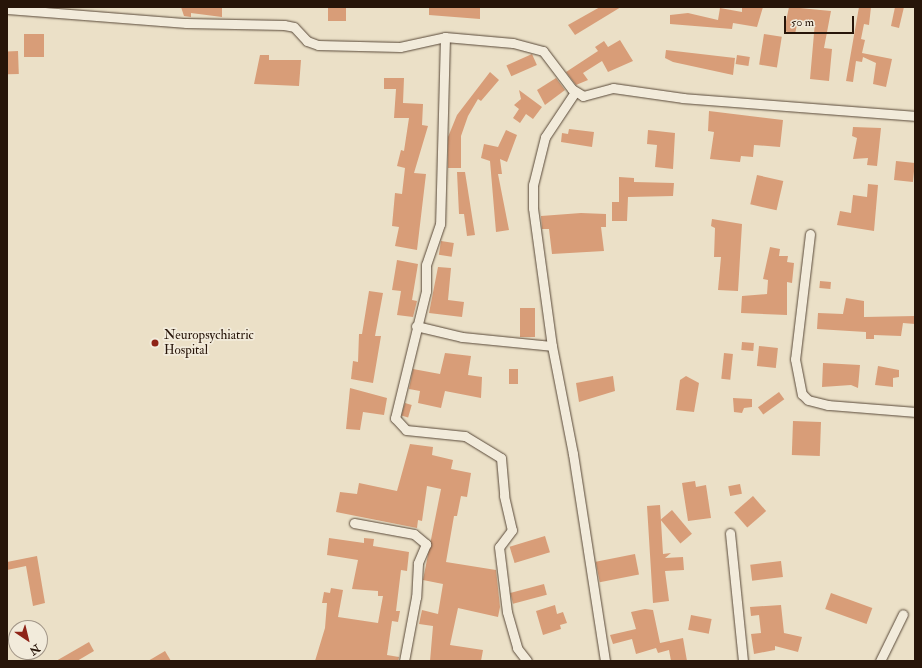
<!DOCTYPE html>
<html>
<head>
<meta charset="utf-8">
<style>
	body { margin:0 }
	#map { position:relative; width:922px; height:668px; overflow:hidden; background:#ebe0c7; font-family:"IM FELL Double Pica",serif }
	div>[style] { position:absolute }
	[style*='--x'] { left:calc(var(--x)*1px); top:calc(var(--y)*1px); width:calc(var(--w)*1px); rotate:calc(var(--a)*1deg) }
	.building>* { inset:0; background:#d89d78; transform-origin:0 0 }
	.roads { filter:drop-shadow(0 0 1px #584838) drop-shadow(0 0 1px #584838) }
	.minor>* { height:9px; margin:-4.5px; padding:0 4.5px; transform-origin:4.5px; border-radius:4.5px; background:#f2ebdb }
	.dots>* { width:11px; height:11px; translate:-50% -50%; box-sizing:border-box; border:2px solid #f2ebdb; border-radius:50% }
	span { translate:-50% -50%; white-space:nowrap; text-align:center; line-height:1.15; -webkit-text-stroke:3.5px #f2ebdb; paint-order:stroke }
	.poi-label { font-size:13px; color:#271509 }
	.left { translate:0 -50%; text-align:left }
	.frame { position:absolute; inset:0; border:8px solid #271509; pointer-events:none }
	.north { position:absolute; left:8px; top:620px; width:40px; height:40px; box-sizing:border-box; background:#f2ebdb; border:1px solid #a19587; border-radius:50%; rotate:145deg; font-size:11px; font-weight:700; line-height:16px; text-align:center; color:#271509 }
	.north::after { content:''; display:block; margin:auto; width:14px; height:18px; background:#8f2418; clip-path:polygon(50% 0,100% 100%,50% 72%,0 100%) }
	.scale { position:absolute; left:784px; top:16px; width:70px; height:18px; box-sizing:border-box; border:2px solid #271509; border-top:0; padding-left:5px; font-size:12px; line-height:14px; white-space:nowrap; color:#271509; -webkit-text-stroke:3px #f2ebdb; paint-order:stroke }
</style>
</head>
<body>
<div id="map">
	<div class="building">
		<div style="clip-path:polygon(181px 7px,222px 7px,222px 17px,191px 13px,191px 17px,184px 16px)"></div>
		<div style="left:328px;top:7px;width:18px;height:14px"></div>
		<div style="clip-path:polygon(429px 7px,480px 7px,480px 19px,429px 15px)"></div>
		<div style="clip-path:polygon(600px 7px,621px 7px,575px 35px,568px 25px)"></div>
		<div style="clip-path:polygon(742px 7px,763px 7px,757px 27px,733px 23px,732px 29px,670px 24px,670px 15px,688px 13px,718px 20px,720px 8px,742px 12px)"></div>
		<div style="clip-path:polygon(789px 7px,831px 11px,824px 48px,832px 49px,829px 81px,810px 79px,815px 22px,798px 20px,795px 34px,784px 31px)"></div>
		<div style="clip-path:polygon(859px 7px,871px 7px,869px 25px,864px 24px,861px 39px,865px 40px,862px 53px,892px 59px,886px 87px,873px 84px,876px 63px,863px 57px,862px 62px,856px 61px,853px 82px,846px 81px)"></div>
		<div style="clip-path:polygon(895px 7px,904px 7px,899px 28px,891px 26px)"></div>
		<div style="left:24px;top:34px;width:20px;height:23px"></div>
		<div style="left:764px;top:34px;width:18px;height:31px;rotate:9deg"></div>
		<div style="clip-path:polygon(620px 40px,633px 61px,608px 72px,602px 61px,583px 73px,588px 80px,576px 85px,566px 72px,598px 51px,595px 47px,604px 41px,608px 47px)"></div>
		<div style="clip-path:polygon(666px 50px,735px 58px,733px 75px,673px 62px,665px 58px)"></div>
		<div style="left:18px;top:51px;width:23px;height:11px;rotate:88deg"></div>
		<div style="left:532px;top:54px;width:12px;height:28px;rotate:66deg"></div>
		<div style="clip-path:polygon(260px 55px,269px 55px,269px 60px,301px 60px,299px 86px,254px 84px)"></div>
		<div style="left:737px;top:55px;width:13px;height:9px;rotate:9deg"></div>
		<div style="clip-path:polygon(490px 72px,499px 80px,481px 101px,478px 99px,468px 116px,461px 136px,461px 168px,448px 168px,448px 137px,457px 115px)"></div>
		<div style="clip-path:polygon(384px 78px,404px 78px,403px 103px,423px 104px,422px 125px,428px 126px,414px 173px,426px 174px,417px 250px,395px 246px,399px 227px,392px 226px,395px 193px,402px 194px,405px 168px,397px 166px,401px 150px,404px 151px,409px 118px,394px 118px,396px 89px,384px 89px)"></div>
		<div style="clip-path:polygon(556px 78px,565px 90px,545px 105px,537px 90px)"></div>
		<div style="clip-path:polygon(519px 90px,542px 107px,533px 119px,526px 114px,520px 123px,513px 118px,519px 109px,514px 105px,521px 99px)"></div>
		<div style="clip-path:polygon(709px 111px,783px 120px,780px 147px,754px 145px,753px 157px,741px 156px,740px 162px,710px 159px,714px 132px,708px 131px)"></div>
		<div style="clip-path:polygon(853px 127px,881px 128px,877px 166px,867px 165px,868px 158px,853px 159px,857px 138px,852px 136px)"></div>
		<div style="clip-path:polygon(569px 129px,594px 132px,592px 147px,561px 142px,562px 133px,568px 134px)"></div>
		<div style="clip-path:polygon(506px 130px,517px 135px,507px 162px,500px 159px,502px 174px,498px 174px,509px 230px,496px 232px,490px 161px,481px 158px,484px 144px,498px 147px)"></div>
		<div style="clip-path:polygon(648px 130px,675px 133px,673px 169px,655px 167px,657px 145px,647px 144px)"></div>
		<div style="left:896px;top:161px;width:19px;height:19px;rotate:6deg"></div>
		<div style="clip-path:polygon(457px 172px,465px 172px,475px 235px,467px 236px,464px 214px,459px 214px)"></div>
		<div style="left:757px;top:175px;width:27px;height:30px;rotate:13deg"></div>
		<div style="clip-path:polygon(619px 177px,634px 178px,634px 182px,674px 183px,673px 196px,628px 197px,627px 221px,612px 221px,612px 202px,619px 202px)"></div>
		<div style="clip-path:polygon(868px 184px,878px 185px,874px 231px,837px 225px,840px 211px,851px 213px,853px 195px,867px 197px)"></div>
		<div style="clip-path:polygon(581px 213px,606px 214px,606px 227px,601px 227px,604px 251px,552px 254px,549px 229px,542px 229px,541px 216px)"></div>
		<div style="clip-path:polygon(712px 219px,742px 224px,738px 291px,718px 290px,721px 257px,714px 257px,715px 228px,711px 226px)"></div>
		<div style="left:441px;top:241px;width:13px;height:14px;rotate:9deg"></div>
		<div style="clip-path:polygon(770px 247px,780px 249px,779px 256px,788px 256px,787px 262px,794px 263px,792px 283px,787px 282px,787px 315px,741px 313px,742px 296px,767px 294px,768px 280px,763px 279px)"></div>
		<div style="clip-path:polygon(397px 260px,418px 264px,412px 300px,417px 301px,413px 317px,397px 315px,401px 291px,392px 290px)"></div>
		<div style="clip-path:polygon(438px 267px,451px 268px,448px 300px,464px 302px,462px 317px,429px 313px)"></div>
		<div style="left:820px;top:281px;width:11px;height:7px;rotate:5deg"></div>
		<div style="clip-path:polygon(369px 291px,383px 293px,375px 336px,381px 336px,373px 383px,351px 379px,353px 361px,358px 362px,359px 334px,362px 334px)"></div>
		<div style="clip-path:polygon(846px 298px,864px 301px,864px 317px,915px 316px,915px 324px,903px 323px,901px 336px,874px 335px,874px 339px,866px 339px,866px 332px,817px 329px,818px 313px,843px 314px)"></div>
		<div style="left:520px;top:308px;width:15px;height:29px"></div>
		<div style="left:742px;top:342px;width:12px;height:8px;rotate:5deg"></div>
		<div style="left:759px;top:346px;width:19px;height:20px;rotate:6deg"></div>
		<div style="clip-path:polygon(445px 353px,471px 356px,468px 375px,482px 377px,481px 398px,445px 391px,441px 408px,418px 403px,420px 391px,409px 389px,413px 369px,440px 374px)"></div>
		<div style="left:724px;top:353px;width:9px;height:26px;rotate:6deg"></div>
		<div style="clip-path:polygon(823px 363px,860px 365px,858px 388px,851px 385px,822px 387px)"></div>
		<div style="clip-path:polygon(878px 366px,899px 370px,899px 377px,893px 378px,893px 387px,875px 385px)"></div>
		<div style="left:509px;top:369px;width:9px;height:15px"></div>
		<div style="clip-path:polygon(613px 376px,615px 391px,579px 402px,576px 383px)"></div>
		<div style="clip-path:polygon(686px 376px,699px 383px,694px 412px,676px 410px,680px 380px)"></div>
		<div style="clip-path:polygon(350px 388px,387px 398px,384px 415px,363px 412px,360px 430px,346px 429px)"></div>
		<div style="left:779px;top:392px;width:9px;height:26px;rotate:54deg"></div>
		<div style="clip-path:polygon(733px 398px,752px 399px,752px 407px,744px 408px,742px 413px,734px 412px)"></div>
		<div style="left:405px;top:403px;width:7px;height:13px;rotate:16deg"></div>
		<div style="left:793px;top:421px;width:28px;height:34px;rotate:2deg"></div>
		<div style="clip-path:polygon(410px 444px,433px 447px,432px 455px,453px 460px,451px 469px,471px 473px,467px 497px,461px 496px,457px 516px,454px 516px,446px 562px,496px 570px,500px 607px,498px 617px,458px 608px,450px 645px,483px 650px,481px 661px,430px 661px,433px 626px,419px 624px,422px 610px,438px 614px,443px 584px,423px 580px,441px 489px,427px 486px,422px 521px,418px 520px,417px 528px,336px 512px,340px 492px,357px 494px,359px 483px,397px 491px)"></div>
		<div style="clip-path:polygon(695px 481px,696px 487px,706px 485px,711px 518px,688px 521px,682px 483px)"></div>
		<div style="left:740px;top:484px;width:10px;height:12px;rotate:79deg"></div>
		<div style="left:753px;top:496px;width:20px;height:25px;rotate:49deg"></div>
		<div style="clip-path:polygon(660px 505px,663px 554px,671px 553px,665px 558px,683px 557px,684px 570px,665px 571px,669px 601px,653px 603px,647px 506px)"></div>
		<div style="left:672px;top:510px;width:31px;height:15px;rotate:50deg"></div>
		<div style="left:545px;top:536px;width:17px;height:37px;rotate:73deg"></div>
		<div style="clip-path:polygon(329px 538px,364px 543px,364px 538px,374px 539px,373px 546px,409px 552px,407px 571px,401px 570px,396px 611px,400px 611px,398px 622px,392px 621px,387px 655px,399px 657px,398px 661px,315px 661px,325px 628px,327px 603px,322px 603px,324px 592px,330px 593px,331px 588px,343px 590px,338px 617px,378px 623px,383px 596px,378px 596px,378px 591px,352px 589px,358px 560px,327px 555px)"></div>
		<div style="left:635px;top:554px;width:21px;height:40px;rotate:79deg"></div>
		<div style="clip-path:polygon(37px 556px,45px 603px,33px 606px,26px 566px,7px 570px,7px 562px)"></div>
		<div style="left:781px;top:561px;width:16px;height:31px;rotate:83deg"></div>
		<div style="left:544px;top:584px;width:11px;height:35px;rotate:75deg"></div>
		<div style="left:831px;top:593px;width:44px;height:17px;rotate:20deg"></div>
		<div style="clip-path:polygon(555px 605px,557px 614px,563px 612px,567px 623px,560px 625px,561px 629px,543px 635px,536px 611px)"></div>
		<div style="clip-path:polygon(781px 605px,784px 633px,802px 637px,798px 652px,775px 646px,775px 650px,754px 654px,751px 634px,761px 633px,759px 615px,751px 616px,750px 607px)"></div>
		<div style="clip-path:polygon(645px 609px,653px 610px,660px 643px,683px 638px,687px 661px,671px 661px,669px 650px,658px 653px,656px 648px,636px 654px,632px 639px,613px 644px,610px 635px,636px 629px,631px 612px)"></div>
		<div style="left:691px;top:615px;width:21px;height:15px;rotate:11deg"></div>
		<div style="clip-path:polygon(89px 642px,94px 651px,77px 661px,56px 661px)"></div>
		<div style="clip-path:polygon(165px 651px,171px 661px,148px 661px)"></div>
	</div>
	<div class="roads">
		<div class="minor">
			<div style="--x:7;--y:9;--w:180;--a:4.5"></div>
			<div style="--x:186;--y:23;--w:98;--a:1.2"></div>
			<div style="--x:284;--y:25;--w:10;--a:11"></div>
			<div style="--x:294;--y:27;--w:19;--a:47"></div>
			<div style="--x:307;--y:41;--w:12;--a:20"></div>
			<div style="--x:318;--y:45;--w:82;--a:1.4"></div>
			<div style="--x:400;--y:47;--w:46;--a:-12.5"></div>
			<div style="--x:445;--y:37;--w:68;--a:5"></div>
			<div style="--x:513;--y:43;--w:31;--a:15"></div>
			<div style="--x:543;--y:51;--w:48;--a:52.7"></div>
			<div style="--x:572;--y:89;--w:13;--a:32"></div>
			<div style="--x:583;--y:96;--w:31;--a:-15"></div>
			<div style="--x:613;--y:88;--w:71;--a:8.1"></div>
			<div style="--x:683;--y:98;--w:233;--a:4.4"></div>
			<div style="--x:445;--y:37;--w:187;--a:91.5"></div>
			<div style="--x:440;--y:224;--w:43;--a:108.9"></div>
			<div style="--x:426;--y:265;--w:26;--a:90"></div>
			<div style="--x:426;--y:291;--w:131;--a:103.7"></div>
			<div style="--x:395;--y:418;--w:16;--a:47"></div>
			<div style="--x:406;--y:430;--w:59;--a:5.8"></div>
			<div style="--x:465;--y:436;--w:42;--a:31.4"></div>
			<div style="--x:501;--y:458;--w:38;--a:85"></div>
			<div style="--x:504;--y:496;--w:35;--a:77"></div>
			<div style="--x:512;--y:530;--w:21;--a:127"></div>
			<div style="--x:499;--y:547;--w:65;--a:83"></div>
			<div style="--x:507;--y:612;--w:37;--a:74"></div>
			<div style="--x:517;--y:648;--w:16;--a:52"></div>
			<div style="--x:575;--y:92;--w:54;--a:123.7"></div>
			<div style="--x:545;--y:137;--w:49;--a:104"></div>
			<div style="--x:533;--y:185;--w:23;--a:90"></div>
			<div style="--x:533;--y:208;--w:139;--a:82.2"></div>
			<div style="--x:552;--y:346;--w:110;--a:79"></div>
			<div style="--x:573;--y:454;--w:209;--a:81.2"></div>
			<div style="--x:810;--y:234;--w:126;--a:96.8"></div>
			<div style="--x:795;--y:359;--w:36;--a:79"></div>
			<div style="--x:802;--y:394;--w:8;--a:45"></div>
			<div style="--x:808;--y:400;--w:21;--a:14"></div>
			<div style="--x:828;--y:405;--w:87;--a:4.6"></div>
			<div style="--x:416;--y:326;--w:47;--a:13.4"></div>
			<div style="--x:462;--y:337;--w:90;--a:5.7"></div>
			<div style="--x:354;--y:523;--w:61;--a:10.4"></div>
			<div style="--x:414;--y:534;--w:16;--a:40"></div>
			<div style="--x:426;--y:544;--w:21;--a:113"></div>
			<div style="--x:418;--y:563;--w:34;--a:93"></div>
			<div style="--x:416;--y:597;--w:65;--a:100.6"></div>
			<div style="--x:730;--y:533;--w:129;--a:84.2"></div>
			<div style="--x:880;--y:661;--w:52;--a:-63.9"></div>
		</div>
	</div>
	<div class="dots">
		<div style="left:155px;top:343px;background:#8f2418"></div>
	</div>
	<div class="poi-label">
		<span class="left" style="left:164px;top:343px">Neuropsychiatric<br>Hospital</span>
	</div>
	<div class="frame"></div>
	<div class="north">N</div>
	<div class="scale">50 m</div>
</div>
</body>
</html>
